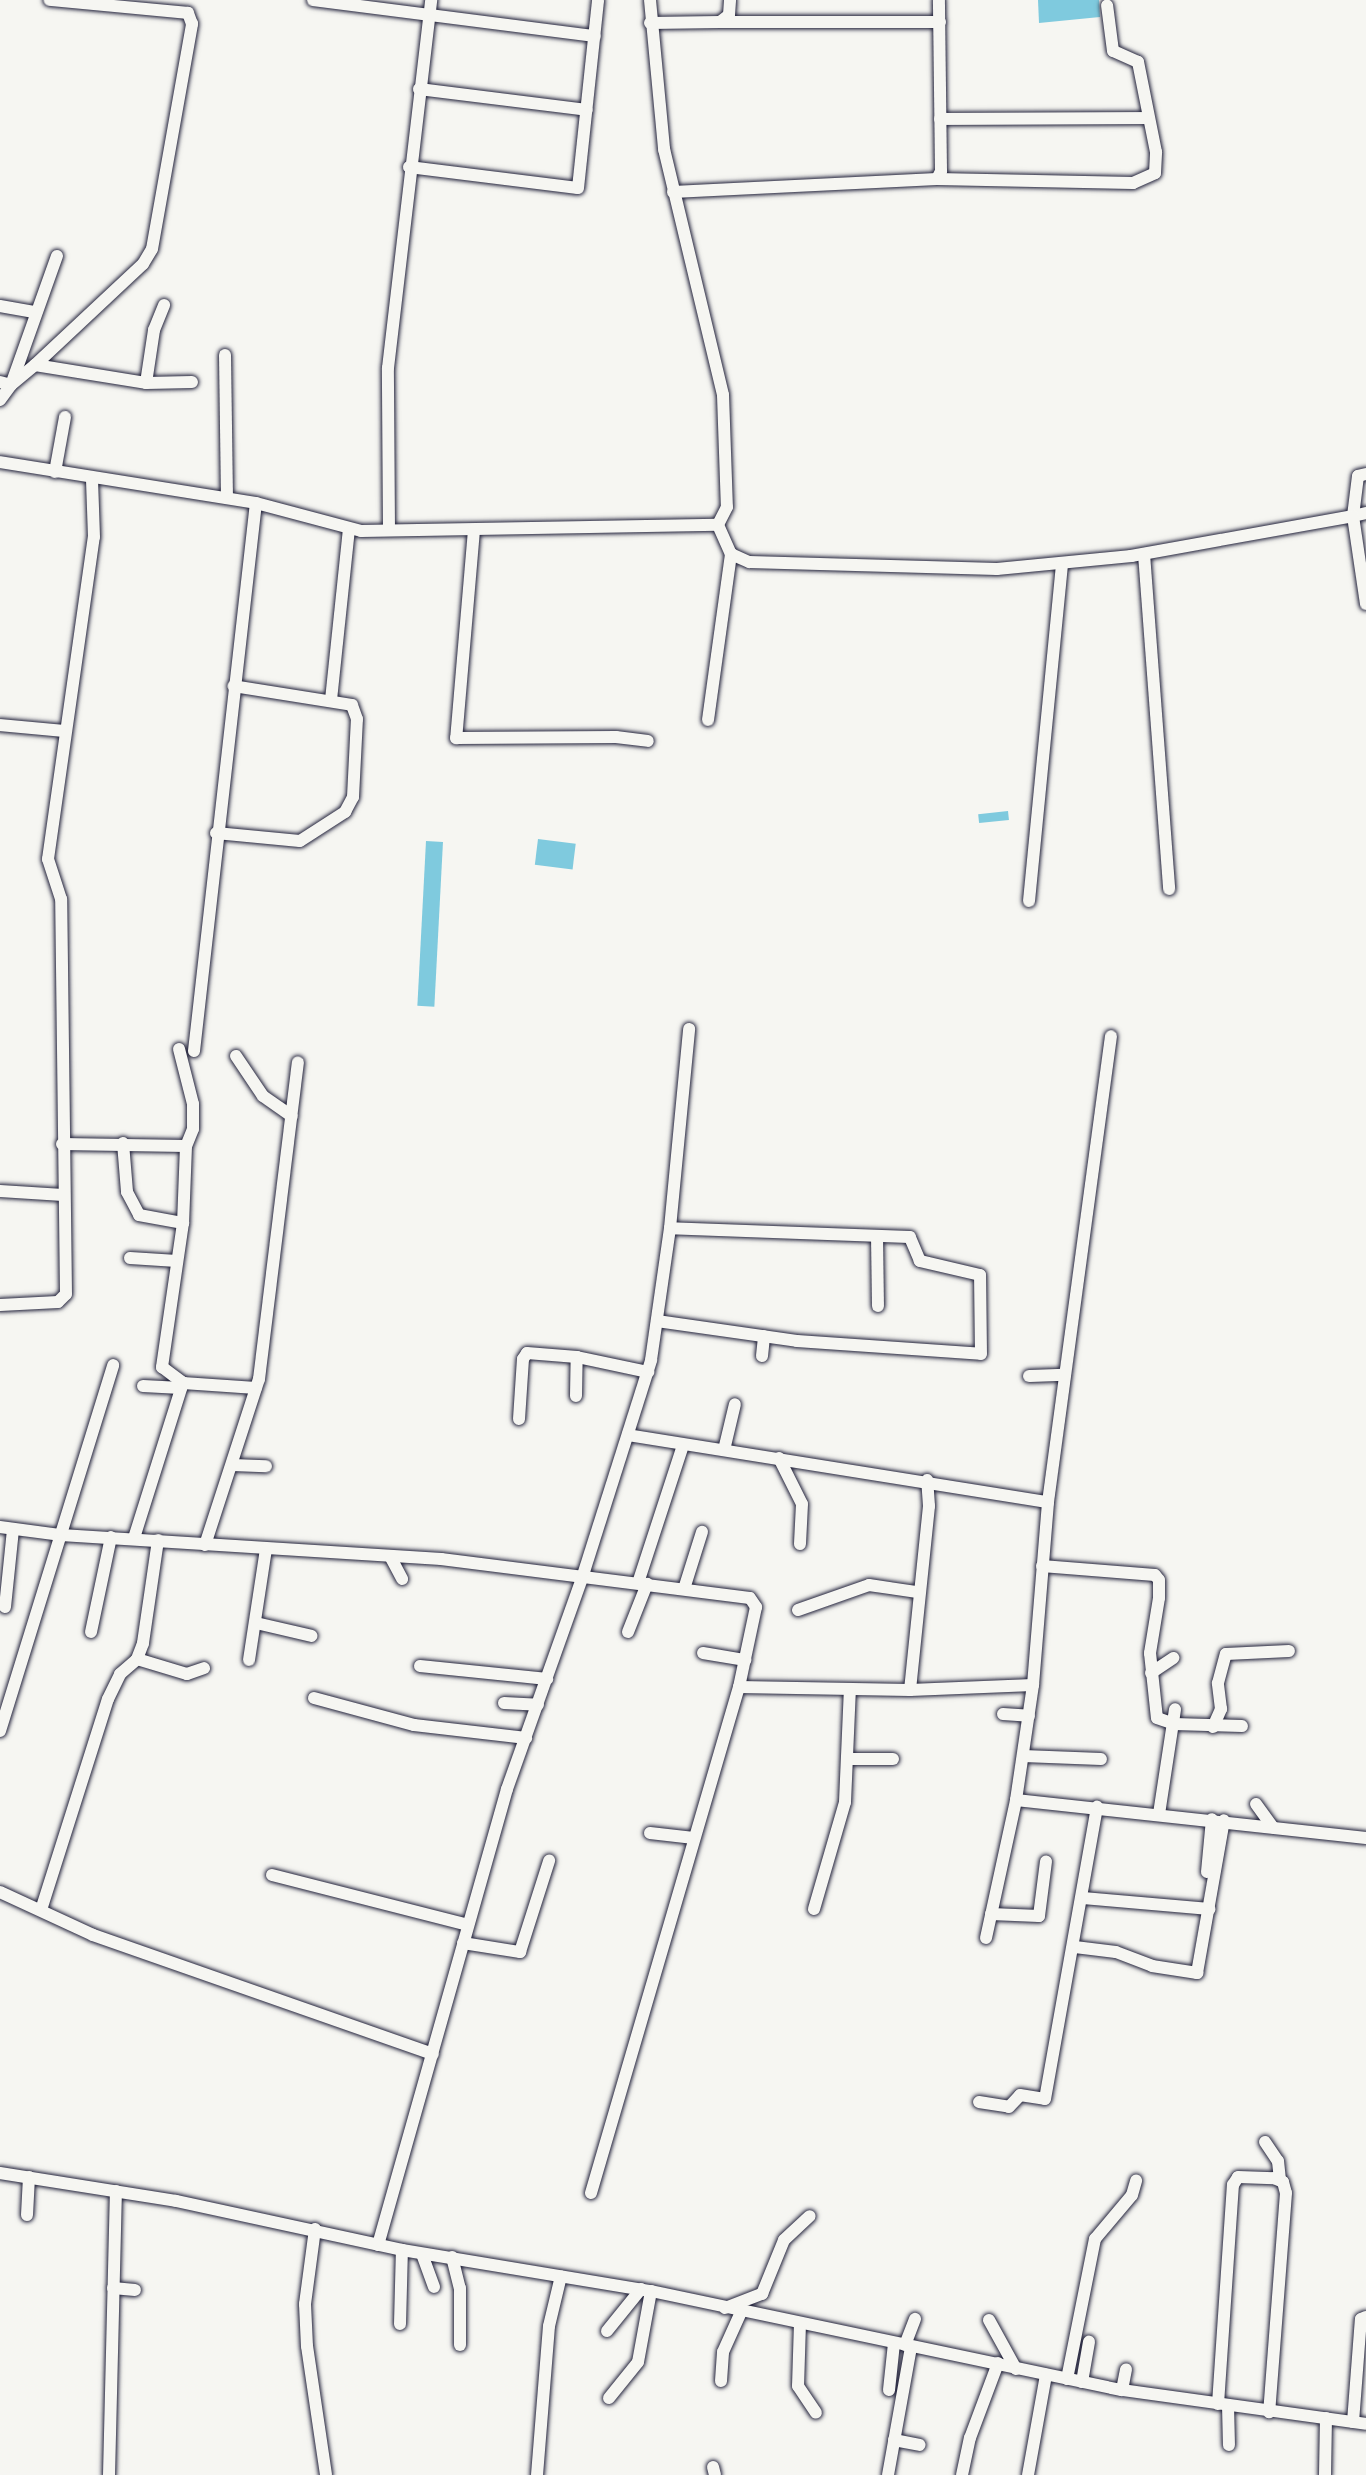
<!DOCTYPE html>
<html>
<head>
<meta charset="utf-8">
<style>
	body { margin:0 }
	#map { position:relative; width:1366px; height:2475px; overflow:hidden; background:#f6f6f2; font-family:"Comic Neue",sans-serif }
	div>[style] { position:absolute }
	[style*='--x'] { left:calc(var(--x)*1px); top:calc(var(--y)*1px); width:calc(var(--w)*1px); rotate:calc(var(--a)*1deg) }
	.water>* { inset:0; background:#7fcade; transform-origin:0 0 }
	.roads { filter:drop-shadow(0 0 2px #22223b) drop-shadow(0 0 2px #22223b) }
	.minor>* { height:12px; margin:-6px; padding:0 6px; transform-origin:6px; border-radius:6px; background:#f6f6f2 }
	span { translate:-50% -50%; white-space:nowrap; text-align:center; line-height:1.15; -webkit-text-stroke:5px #f6f6f2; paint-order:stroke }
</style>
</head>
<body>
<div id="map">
	<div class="water">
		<div style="clip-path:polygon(1038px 0,1099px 0,1100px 17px,1039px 23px)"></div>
		<div style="left:1008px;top:811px;width:9px;height:30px;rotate:84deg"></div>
		<div style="left:538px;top:839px;width:38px;height:26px;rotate:7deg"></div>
		<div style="left:426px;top:841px;width:17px;height:165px;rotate:3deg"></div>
	</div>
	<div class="roads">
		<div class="minor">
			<div style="--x:313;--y:0;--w:284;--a:7.3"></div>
			<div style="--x:650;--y:0;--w:150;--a:84.6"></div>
			<div style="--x:664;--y:149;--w:253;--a:76.5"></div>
			<div style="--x:723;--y:395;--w:112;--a:88"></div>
			<div style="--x:727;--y:507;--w:20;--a:117"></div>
			<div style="--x:720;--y:22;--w:220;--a:0"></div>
			<div style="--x:650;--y:23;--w:70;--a:-0.8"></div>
			<div style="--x:720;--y:22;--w:11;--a:-38"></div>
			<div style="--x:729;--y:15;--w:15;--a:-86"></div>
			<div style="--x:419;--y:89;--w:169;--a:7.1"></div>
			<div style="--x:940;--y:119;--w:208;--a:-0.3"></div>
			<div style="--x:409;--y:167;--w:170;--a:7.1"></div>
			<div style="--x:578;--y:188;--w:189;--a:-83.9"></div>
			<div style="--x:937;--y:179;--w:196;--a:1.2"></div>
			<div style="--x:1133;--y:183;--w:24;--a:-24"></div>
			<div style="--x:1155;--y:173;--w:21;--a:-87"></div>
			<div style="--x:1156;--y:152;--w:92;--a:-101.3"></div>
			<div style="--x:1138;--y:62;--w:27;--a:-156"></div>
			<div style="--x:1113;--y:51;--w:46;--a:-97.4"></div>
			<div style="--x:673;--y:192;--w:264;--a:-2.8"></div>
			<div style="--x:937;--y:179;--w:9;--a:-63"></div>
			<div style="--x:941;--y:171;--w:171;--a:-90.7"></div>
			<div style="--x:0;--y:306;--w:36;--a:10"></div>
			<div style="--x:225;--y:355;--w:143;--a:89.2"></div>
			<div style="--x:35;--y:365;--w:112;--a:9.2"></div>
			<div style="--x:146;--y:383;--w:46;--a:-1.2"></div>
			<div style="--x:0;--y:382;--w:11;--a:15"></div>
			<div style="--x:11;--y:385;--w:31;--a:-40"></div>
			<div style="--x:35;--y:365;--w:148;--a:-43.1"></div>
			<div style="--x:143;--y:264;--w:17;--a:-59"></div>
			<div style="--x:152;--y:249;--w:229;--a:-79.9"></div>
			<div style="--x:192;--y:24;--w:12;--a:-110"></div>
			<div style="--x:188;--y:13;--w:139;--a:-174.6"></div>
			<div style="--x:146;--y:383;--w:54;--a:-81.4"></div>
			<div style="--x:154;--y:330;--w:27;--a:-68"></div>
			<div style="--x:0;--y:400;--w:19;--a:-54"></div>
			<div style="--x:11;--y:385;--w:137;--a:-70.4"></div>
			<div style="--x:0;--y:462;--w:259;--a:9.1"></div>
			<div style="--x:256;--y:503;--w:109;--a:14.9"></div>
			<div style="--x:361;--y:531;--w:357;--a:-1"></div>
			<div style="--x:55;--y:472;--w:56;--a:-79.7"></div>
			<div style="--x:1366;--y:474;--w:8;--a:166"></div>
			<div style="--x:1358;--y:476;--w:40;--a:97.1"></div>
			<div style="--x:1353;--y:516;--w:13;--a:-13"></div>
			<div style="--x:718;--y:525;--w:32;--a:66"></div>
			<div style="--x:731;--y:554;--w:20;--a:24"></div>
			<div style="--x:749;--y:562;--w:248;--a:1.6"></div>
			<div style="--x:997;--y:569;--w:135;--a:-5.5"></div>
			<div style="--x:1131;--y:556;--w:226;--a:-10.2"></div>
			<div style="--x:1353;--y:516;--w:89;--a:81.6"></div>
			<div style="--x:389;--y:530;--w:162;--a:-90.4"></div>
			<div style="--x:388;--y:368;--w:371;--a:-83.3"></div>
			<div style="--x:474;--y:530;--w:209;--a:94.9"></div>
			<div style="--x:456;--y:738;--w:160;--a:-0.4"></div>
			<div style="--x:616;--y:737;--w:32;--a:7"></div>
			<div style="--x:1144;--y:554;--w:336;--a:85.7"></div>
			<div style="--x:331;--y:700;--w:171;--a:-84"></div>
			<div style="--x:708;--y:720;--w:168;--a:-82.1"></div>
			<div style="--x:0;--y:725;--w:64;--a:5.4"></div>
			<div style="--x:216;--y:833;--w:84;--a:5.4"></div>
			<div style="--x:300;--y:841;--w:54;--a:-32.8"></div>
			<div style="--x:345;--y:812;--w:17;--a:-62"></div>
			<div style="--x:353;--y:797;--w:78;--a:-87.1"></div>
			<div style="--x:357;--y:719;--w:15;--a:-110"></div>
			<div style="--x:352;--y:705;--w:120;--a:-170.9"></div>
			<div style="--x:1029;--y:901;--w:338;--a:-84.4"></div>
			<div style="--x:179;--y:1049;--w:57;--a:75.7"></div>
			<div style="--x:193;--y:1104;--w:25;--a:90"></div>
			<div style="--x:193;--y:1129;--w:18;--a:112"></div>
			<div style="--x:194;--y:1051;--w:551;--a:-83.55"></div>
			<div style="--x:236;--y:1056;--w:48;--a:56"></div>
			<div style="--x:263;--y:1096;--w:35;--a:35"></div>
			<div style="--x:123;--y:1143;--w:49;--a:85.3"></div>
			<div style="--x:127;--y:1192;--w:26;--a:62"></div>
			<div style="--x:139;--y:1215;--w:45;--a:10.3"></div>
			<div style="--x:62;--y:1144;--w:124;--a:0.9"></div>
			<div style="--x:186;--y:1146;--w:77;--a:92.2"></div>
			<div style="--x:183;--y:1223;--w:146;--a:98.3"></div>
			<div style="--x:162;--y:1367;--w:26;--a:37"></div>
			<div style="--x:183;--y:1383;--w:73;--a:3.9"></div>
			<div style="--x:0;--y:1191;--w:63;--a:3.6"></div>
			<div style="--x:877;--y:1236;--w:70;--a:89.2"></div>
			<div style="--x:130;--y:1258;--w:47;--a:3.7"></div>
			<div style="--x:0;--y:1305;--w:58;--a:-3"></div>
			<div style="--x:58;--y:1302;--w:11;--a:-45"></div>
			<div style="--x:66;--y:1294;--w:395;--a:-90.7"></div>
			<div style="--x:61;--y:899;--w:42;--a:-108"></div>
			<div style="--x:48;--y:859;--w:325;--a:-81.9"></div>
			<div style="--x:94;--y:537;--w:58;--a:-92"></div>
			<div style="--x:657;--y:1321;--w:141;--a:8.1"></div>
			<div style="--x:797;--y:1341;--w:184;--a:4"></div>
			<div style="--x:981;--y:1354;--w:79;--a:-90.7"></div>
			<div style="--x:980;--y:1275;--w:62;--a:-166.9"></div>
			<div style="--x:920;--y:1261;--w:26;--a:-113"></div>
			<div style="--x:910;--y:1237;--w:240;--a:-177.9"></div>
			<div style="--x:762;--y:1356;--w:20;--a:-84"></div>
			<div style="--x:1029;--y:1376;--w:36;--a:-2"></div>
			<div style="--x:143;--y:1386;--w:38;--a:3"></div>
			<div style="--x:576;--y:1396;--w:39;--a:-89"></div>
			<div style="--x:519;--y:1419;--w:60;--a:-86.2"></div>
			<div style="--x:523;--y:1359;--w:7;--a:-56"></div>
			<div style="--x:527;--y:1353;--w:50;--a:4.6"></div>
			<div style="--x:577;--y:1357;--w:73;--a:11.9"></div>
			<div style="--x:628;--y:1435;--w:425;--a:9.1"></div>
			<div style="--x:724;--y:1450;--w:47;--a:-76.6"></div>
			<div style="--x:779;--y:1458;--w:51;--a:63.4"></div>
			<div style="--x:802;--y:1504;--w:40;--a:92.9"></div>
			<div style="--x:232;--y:1465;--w:34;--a:2"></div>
			<div style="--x:0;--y:1527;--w:62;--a:7.5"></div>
			<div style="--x:61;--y:1535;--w:381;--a:3.6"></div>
			<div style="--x:441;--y:1559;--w:311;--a:7.2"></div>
			<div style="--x:750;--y:1598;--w:11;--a:56"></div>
			<div style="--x:756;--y:1607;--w:82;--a:102"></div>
			<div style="--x:739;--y:1687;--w:171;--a:1"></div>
			<div style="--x:910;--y:1690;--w:123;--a:-2.3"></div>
			<div style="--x:1033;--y:1685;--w:116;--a:98.4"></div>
			<div style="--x:1016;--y:1800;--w:352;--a:6.2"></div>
			<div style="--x:134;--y:1538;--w:163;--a:-72.5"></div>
			<div style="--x:205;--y:1545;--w:175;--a:-72"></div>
			<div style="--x:259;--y:1379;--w:319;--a:-83"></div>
			<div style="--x:390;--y:1556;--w:26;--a:62"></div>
			<div style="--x:1042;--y:1566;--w:113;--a:4.6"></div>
			<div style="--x:1155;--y:1575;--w:6;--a:51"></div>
			<div style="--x:1159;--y:1580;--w:18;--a:90"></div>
			<div style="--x:1159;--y:1598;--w:56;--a:99.3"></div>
			<div style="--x:1150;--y:1653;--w:65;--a:83.9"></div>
			<div style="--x:1157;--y:1718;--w:18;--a:19"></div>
			<div style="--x:1174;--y:1724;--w:68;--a:1.7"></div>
			<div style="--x:638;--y:1583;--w:145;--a:-71.9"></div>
			<div style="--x:684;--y:1589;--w:60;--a:-72.5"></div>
			<div style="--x:5;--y:1607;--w:78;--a:-84.1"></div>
			<div style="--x:798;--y:1610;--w:75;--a:-19.4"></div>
			<div style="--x:869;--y:1585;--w:49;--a:8.3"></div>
			<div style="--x:256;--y:1623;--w:57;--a:13.1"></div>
			<div style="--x:91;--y:1632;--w:97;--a:-78.1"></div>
			<div style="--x:628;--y:1632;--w:52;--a:-68.4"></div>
			<div style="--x:703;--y:1653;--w:43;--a:9.5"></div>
			<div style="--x:137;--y:1659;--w:52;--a:16.7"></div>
			<div style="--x:187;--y:1674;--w:18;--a:-19"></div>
			<div style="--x:249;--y:1660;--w:112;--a:-81.3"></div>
			<div style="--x:420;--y:1666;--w:128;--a:5.8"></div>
			<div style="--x:1151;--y:1673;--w:27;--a:-34"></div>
			<div style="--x:1033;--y:1685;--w:184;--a:-85.3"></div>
			<div style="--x:1048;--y:1502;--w:470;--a:-82.3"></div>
			<div style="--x:910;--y:1690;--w:185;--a:-84.1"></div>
			<div style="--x:929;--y:1506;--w:26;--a:-94"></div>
			<div style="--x:314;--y:1698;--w:104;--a:15.1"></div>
			<div style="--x:414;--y:1725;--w:113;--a:6.6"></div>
			<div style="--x:504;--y:1703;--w:34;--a:3"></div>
			<div style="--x:1003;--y:1714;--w:26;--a:4"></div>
			<div style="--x:1213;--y:1727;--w:20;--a:-66"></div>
			<div style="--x:1221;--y:1709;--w:26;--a:-97"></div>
			<div style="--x:1218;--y:1683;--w:30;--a:-75"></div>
			<div style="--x:1226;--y:1654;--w:63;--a:-2.7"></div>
			<div style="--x:0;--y:1731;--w:383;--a:-72.8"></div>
			<div style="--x:1023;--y:1756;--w:78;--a:2.2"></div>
			<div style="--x:848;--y:1759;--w:45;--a:0"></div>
			<div style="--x:1256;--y:1804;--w:29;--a:54"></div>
			<div style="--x:1159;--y:1814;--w:106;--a:-81.3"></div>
			<div style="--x:650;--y:1833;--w:44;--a:6.5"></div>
			<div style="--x:1207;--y:1872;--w:53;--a:-84.6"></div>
			<div style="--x:272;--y:1875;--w:202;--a:14.3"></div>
			<div style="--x:0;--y:1892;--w:102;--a:24.8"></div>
			<div style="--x:93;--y:1935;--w:360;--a:19.3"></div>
			<div style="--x:1083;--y:1898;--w:127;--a:5"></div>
			<div style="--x:814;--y:1909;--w:111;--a:-73.8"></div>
			<div style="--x:845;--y:1802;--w:113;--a:-87.5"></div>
			<div style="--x:41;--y:1910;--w:221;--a:-72.4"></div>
			<div style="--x:108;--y:1699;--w:28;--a:-64"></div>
			<div style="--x:120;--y:1674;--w:23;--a:-41"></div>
			<div style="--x:137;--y:1659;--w:17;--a:-69"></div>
			<div style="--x:143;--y:1643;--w:104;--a:-81.7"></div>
			<div style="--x:991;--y:1914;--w:48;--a:2.4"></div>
			<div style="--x:1039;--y:1916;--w:55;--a:-82.7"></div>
			<div style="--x:986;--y:1938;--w:141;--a:-77.7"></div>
			<div style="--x:463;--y:1943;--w:58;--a:9"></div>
			<div style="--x:520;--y:1952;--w:96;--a:-72.3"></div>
			<div style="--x:1075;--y:1947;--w:41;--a:7"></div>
			<div style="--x:1116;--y:1952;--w:39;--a:21"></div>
			<div style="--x:1152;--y:1966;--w:46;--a:8.8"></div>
			<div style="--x:1197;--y:1973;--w:155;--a:-80"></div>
			<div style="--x:979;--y:2102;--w:30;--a:9"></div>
			<div style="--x:1009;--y:2107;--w:16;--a:-47"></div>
			<div style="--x:1020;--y:2095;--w:25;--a:9"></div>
			<div style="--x:1045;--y:2099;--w:297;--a:-79.9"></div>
			<div style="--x:1265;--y:2142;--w:23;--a:56"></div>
			<div style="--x:1278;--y:2161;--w:18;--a:84"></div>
			<div style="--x:0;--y:2173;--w:178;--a:9"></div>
			<div style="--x:176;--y:2201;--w:231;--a:12.2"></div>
			<div style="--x:402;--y:2250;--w:252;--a:9.4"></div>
			<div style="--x:651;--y:2291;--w:481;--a:11.9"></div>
			<div style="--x:1122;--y:2390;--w:246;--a:7.9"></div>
			<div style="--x:591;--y:2193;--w:527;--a:-73.7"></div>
			<div style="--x:27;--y:2215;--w:38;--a:-87"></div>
			<div style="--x:315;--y:2229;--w:76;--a:97.6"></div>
			<div style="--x:305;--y:2304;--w:42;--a:87.3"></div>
			<div style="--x:307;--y:2346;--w:130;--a:81.6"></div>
			<div style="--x:378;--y:2245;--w:474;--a:-74.2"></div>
			<div style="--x:507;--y:1789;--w:227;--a:-70.4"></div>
			<div style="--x:583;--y:1575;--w:225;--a:-72.4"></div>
			<div style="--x:651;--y:1360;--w:133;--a:-81.8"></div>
			<div style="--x:670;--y:1228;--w:200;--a:-84.5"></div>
			<div style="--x:422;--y:2254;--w:35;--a:70"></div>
			<div style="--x:452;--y:2257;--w:32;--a:76"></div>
			<div style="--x:460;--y:2288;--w:57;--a:90"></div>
			<div style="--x:113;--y:2288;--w:22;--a:5"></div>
			<div style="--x:725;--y:2308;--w:40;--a:-21"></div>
			<div style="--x:762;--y:2294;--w:58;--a:-67.8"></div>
			<div style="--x:784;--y:2240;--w:35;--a:-43"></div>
			<div style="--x:989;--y:2320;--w:56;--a:61.1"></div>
			<div style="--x:800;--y:2323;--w:63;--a:91.8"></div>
			<div style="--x:798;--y:2386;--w:32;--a:56"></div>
			<div style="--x:400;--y:2324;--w:74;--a:-88.5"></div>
			<div style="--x:607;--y:2331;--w:54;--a:-51"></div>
			<div style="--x:905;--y:2345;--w:28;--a:-69"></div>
			<div style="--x:1067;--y:2379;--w:143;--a:-78.7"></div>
			<div style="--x:1095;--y:2239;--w:57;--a:-49.9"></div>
			<div style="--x:1132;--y:2195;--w:15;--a:-74"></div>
			<div style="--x:721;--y:2381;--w:29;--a:-86"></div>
			<div style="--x:723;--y:2352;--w:46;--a:-65.7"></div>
			<div style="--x:1082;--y:2382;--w:41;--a:-80.1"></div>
			<div style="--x:889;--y:2390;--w:47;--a:-83.9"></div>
			<div style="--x:1122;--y:2390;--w:21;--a:-79"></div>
			<div style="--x:609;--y:2398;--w:46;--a:-51.1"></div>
			<div style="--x:638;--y:2362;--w:72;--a:-79.6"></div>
			<div style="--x:1218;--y:2404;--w:220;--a:-86.1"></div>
			<div style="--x:1233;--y:2185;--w:9;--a:-58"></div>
			<div style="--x:1238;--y:2177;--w:36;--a:2"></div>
			<div style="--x:1274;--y:2178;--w:10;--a:24"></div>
			<div style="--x:1283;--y:2182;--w:11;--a:75"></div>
			<div style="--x:1286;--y:2193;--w:220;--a:94.4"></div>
			<div style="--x:1228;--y:2405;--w:40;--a:88.6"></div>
			<div style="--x:1353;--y:2422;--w:103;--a:-85.6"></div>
			<div style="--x:1361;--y:2319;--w:5;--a:-22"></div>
			<div style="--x:894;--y:2440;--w:26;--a:11"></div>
			<div style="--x:713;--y:2467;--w:8;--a:76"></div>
			<div style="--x:109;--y:2475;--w:284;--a:-88.6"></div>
			<div style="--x:537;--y:2475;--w:149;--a:-85.4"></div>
			<div style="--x:549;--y:2326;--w:51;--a:-76.5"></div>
			<div style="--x:888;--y:2475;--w:130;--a:-79.8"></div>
			<div style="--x:962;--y:2475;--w:38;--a:-78"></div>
			<div style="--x:970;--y:2438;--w:80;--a:-69.5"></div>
			<div style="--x:1028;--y:2475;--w:102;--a:-79.8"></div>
			<div style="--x:1325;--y:2475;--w:57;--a:-89"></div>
		</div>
	</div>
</div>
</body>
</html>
